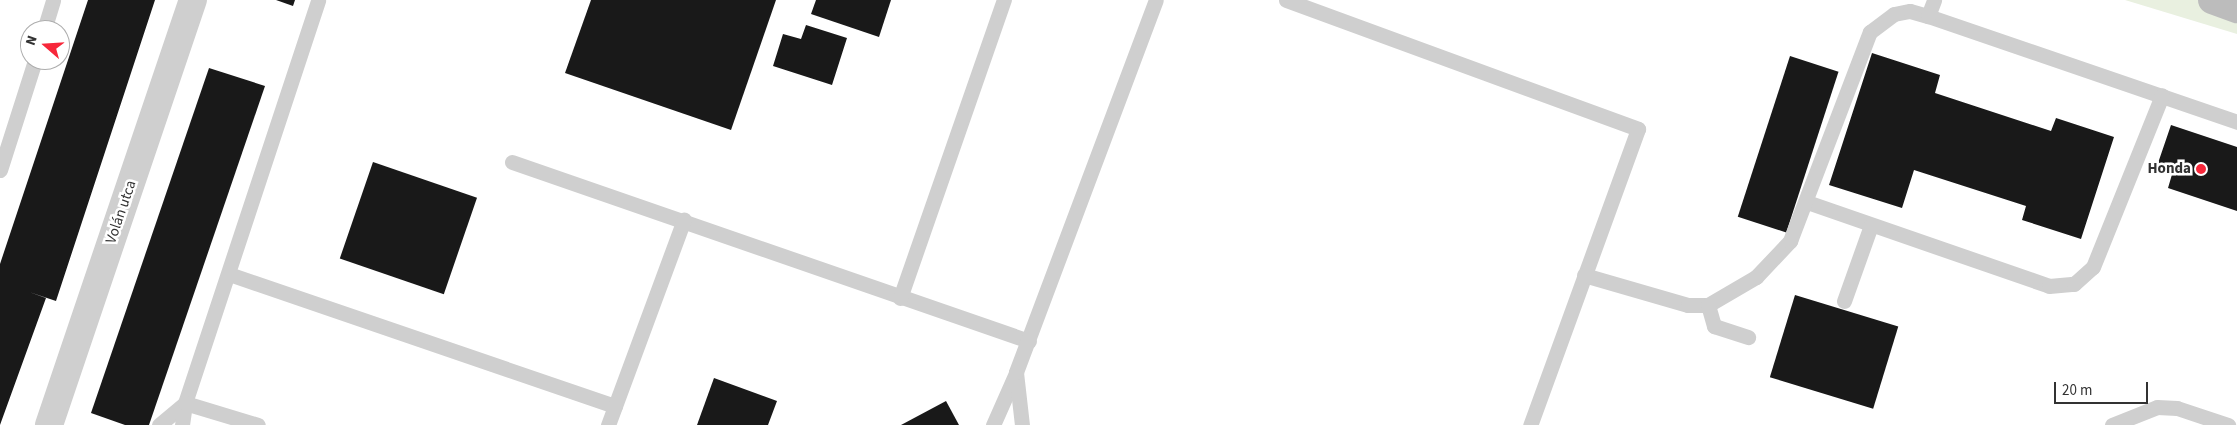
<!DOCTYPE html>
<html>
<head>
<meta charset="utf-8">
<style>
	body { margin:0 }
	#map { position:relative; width:2237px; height:425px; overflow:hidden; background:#fff; font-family:"Source Sans 3",sans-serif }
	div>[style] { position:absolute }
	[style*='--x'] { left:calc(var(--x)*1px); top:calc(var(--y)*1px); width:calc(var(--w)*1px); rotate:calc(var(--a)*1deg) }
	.green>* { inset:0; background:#e9f0e0 }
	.building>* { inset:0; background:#191919; transform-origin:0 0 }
	.lane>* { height:15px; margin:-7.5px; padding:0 7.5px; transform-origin:7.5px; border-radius:7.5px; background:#cfcfcf }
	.street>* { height:28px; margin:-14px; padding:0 14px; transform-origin:14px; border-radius:14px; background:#cfcfcf }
	.secondary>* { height:28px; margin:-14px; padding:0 14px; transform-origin:14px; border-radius:14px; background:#bcbcbc }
	.dots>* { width:14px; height:14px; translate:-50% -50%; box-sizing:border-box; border:2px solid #fff; border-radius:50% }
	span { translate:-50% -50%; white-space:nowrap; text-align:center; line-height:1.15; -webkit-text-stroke:5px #fff; paint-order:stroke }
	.poi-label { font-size:15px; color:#323232; font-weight:700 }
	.right { translate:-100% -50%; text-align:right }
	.street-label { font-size:15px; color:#323232 }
	.north { position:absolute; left:20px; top:20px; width:50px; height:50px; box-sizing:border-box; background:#fff; border:1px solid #adadad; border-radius:50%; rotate:289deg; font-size:14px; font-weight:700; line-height:20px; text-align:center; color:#323232 }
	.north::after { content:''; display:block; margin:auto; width:18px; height:22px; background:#f7273a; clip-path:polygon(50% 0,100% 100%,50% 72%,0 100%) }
	.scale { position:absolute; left:2054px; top:382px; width:94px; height:22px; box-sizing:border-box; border:2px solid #323232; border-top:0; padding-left:6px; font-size:15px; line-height:18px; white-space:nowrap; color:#323232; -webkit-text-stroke:4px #fff; paint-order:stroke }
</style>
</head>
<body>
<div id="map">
	<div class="green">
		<div style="clip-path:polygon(2125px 0,2237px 0,2237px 34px)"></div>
	</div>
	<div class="building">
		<div style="clip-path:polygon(88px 0,155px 0,56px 301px,29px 292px,46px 298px,0 425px,0 264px)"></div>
		<div style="clip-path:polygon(276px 0,295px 0,293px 6px)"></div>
		<div style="clip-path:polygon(591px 0,776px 0,731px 130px,565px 73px)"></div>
		<div style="clip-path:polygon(816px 0,891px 0,879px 37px,811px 14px)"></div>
		<div style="clip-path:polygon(806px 25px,847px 38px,832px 85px,773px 66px,783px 34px,801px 39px)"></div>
		<div style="clip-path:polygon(1872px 53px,1940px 75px,1935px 93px,2051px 131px,2056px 118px,2114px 137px,2081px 239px,2022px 220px,2026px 206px,1914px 170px,1902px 208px,1829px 185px)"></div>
		<div style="left:1790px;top:56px;width:51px;height:169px;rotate:18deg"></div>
		<div style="clip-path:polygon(209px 68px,265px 86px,149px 425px,125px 425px,91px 413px)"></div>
		<div style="clip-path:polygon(2171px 125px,2237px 147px,2237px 211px,2168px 188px,2173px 171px,2157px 166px)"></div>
		<div style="left:373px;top:162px;width:110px;height:102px;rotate:19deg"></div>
		<div style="left:1795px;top:295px;width:108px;height:86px;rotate:17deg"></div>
		<div style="clip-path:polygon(714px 378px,777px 401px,768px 425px,697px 425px)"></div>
		<div style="clip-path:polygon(946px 401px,959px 425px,901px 425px)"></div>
	</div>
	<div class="lane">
		<div style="--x:1286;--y:0;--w:375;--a:20.1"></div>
		<div style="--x:1638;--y:129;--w:315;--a:110"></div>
		<div style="--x:1928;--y:16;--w:327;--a:18.9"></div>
		<div style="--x:44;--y:30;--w:31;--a:-73"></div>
		<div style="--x:512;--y:162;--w:547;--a:19.1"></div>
		<div style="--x:0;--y:170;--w:115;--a:-72.3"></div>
		<div style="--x:1807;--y:202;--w:256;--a:19.1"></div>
		<div style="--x:2049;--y:286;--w:25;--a:-5"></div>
		<div style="--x:2074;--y:284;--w:25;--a:-42"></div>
		<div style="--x:2093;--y:267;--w:185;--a:-68.1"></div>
		<div style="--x:229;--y:274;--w:408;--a:18.9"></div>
		<div style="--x:1584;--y:275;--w:108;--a:16.1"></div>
		<div style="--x:1688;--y:305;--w:20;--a:0"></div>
		<div style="--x:1708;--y:305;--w:56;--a:-30.3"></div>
		<div style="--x:1756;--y:277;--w:50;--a:-46.6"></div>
		<div style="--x:1790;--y:241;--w:224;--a:-69.1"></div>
		<div style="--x:1870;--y:32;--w:30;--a:-37"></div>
		<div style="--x:1894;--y:14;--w:16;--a:-11"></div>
		<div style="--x:1910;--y:11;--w:19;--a:16"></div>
		<div style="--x:1928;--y:16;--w:17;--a:-69"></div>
		<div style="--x:900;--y:298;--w:316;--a:-70.8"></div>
		<div style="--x:1844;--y:301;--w:81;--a:-70.4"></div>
		<div style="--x:1708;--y:305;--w:22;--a:74"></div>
		<div style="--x:1714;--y:326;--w:36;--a:18"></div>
		<div style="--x:159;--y:425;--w:34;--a:-40"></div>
		<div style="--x:185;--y:403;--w:424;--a:-71.7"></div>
		<div style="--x:182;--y:425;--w:22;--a:-82"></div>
		<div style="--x:185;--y:403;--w:76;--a:16.8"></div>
		<div style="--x:608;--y:425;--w:219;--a:-69.7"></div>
		<div style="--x:993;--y:425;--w:57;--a:-66.1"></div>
		<div style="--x:1022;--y:425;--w:53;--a:-96.5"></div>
		<div style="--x:1016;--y:372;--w:397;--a:-69.4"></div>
		<div style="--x:2112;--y:425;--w:48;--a:-21.8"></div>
		<div style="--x:2157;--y:407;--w:20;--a:3"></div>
		<div style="--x:2177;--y:408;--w:54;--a:18.4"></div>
	</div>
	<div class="street">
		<div style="--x:49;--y:425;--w:449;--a:-71.3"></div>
	</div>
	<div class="secondary">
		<div style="--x:2212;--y:0;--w:27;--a:20"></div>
	</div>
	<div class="dots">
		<div style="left:2201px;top:169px;background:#f7273a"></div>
	</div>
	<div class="poi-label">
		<span class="right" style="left:2191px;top:169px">Honda</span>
	</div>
	<div class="street-label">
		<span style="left:121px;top:212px;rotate:-71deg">Volán utca</span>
	</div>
	<div class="north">N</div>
	<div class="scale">20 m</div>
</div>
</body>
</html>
